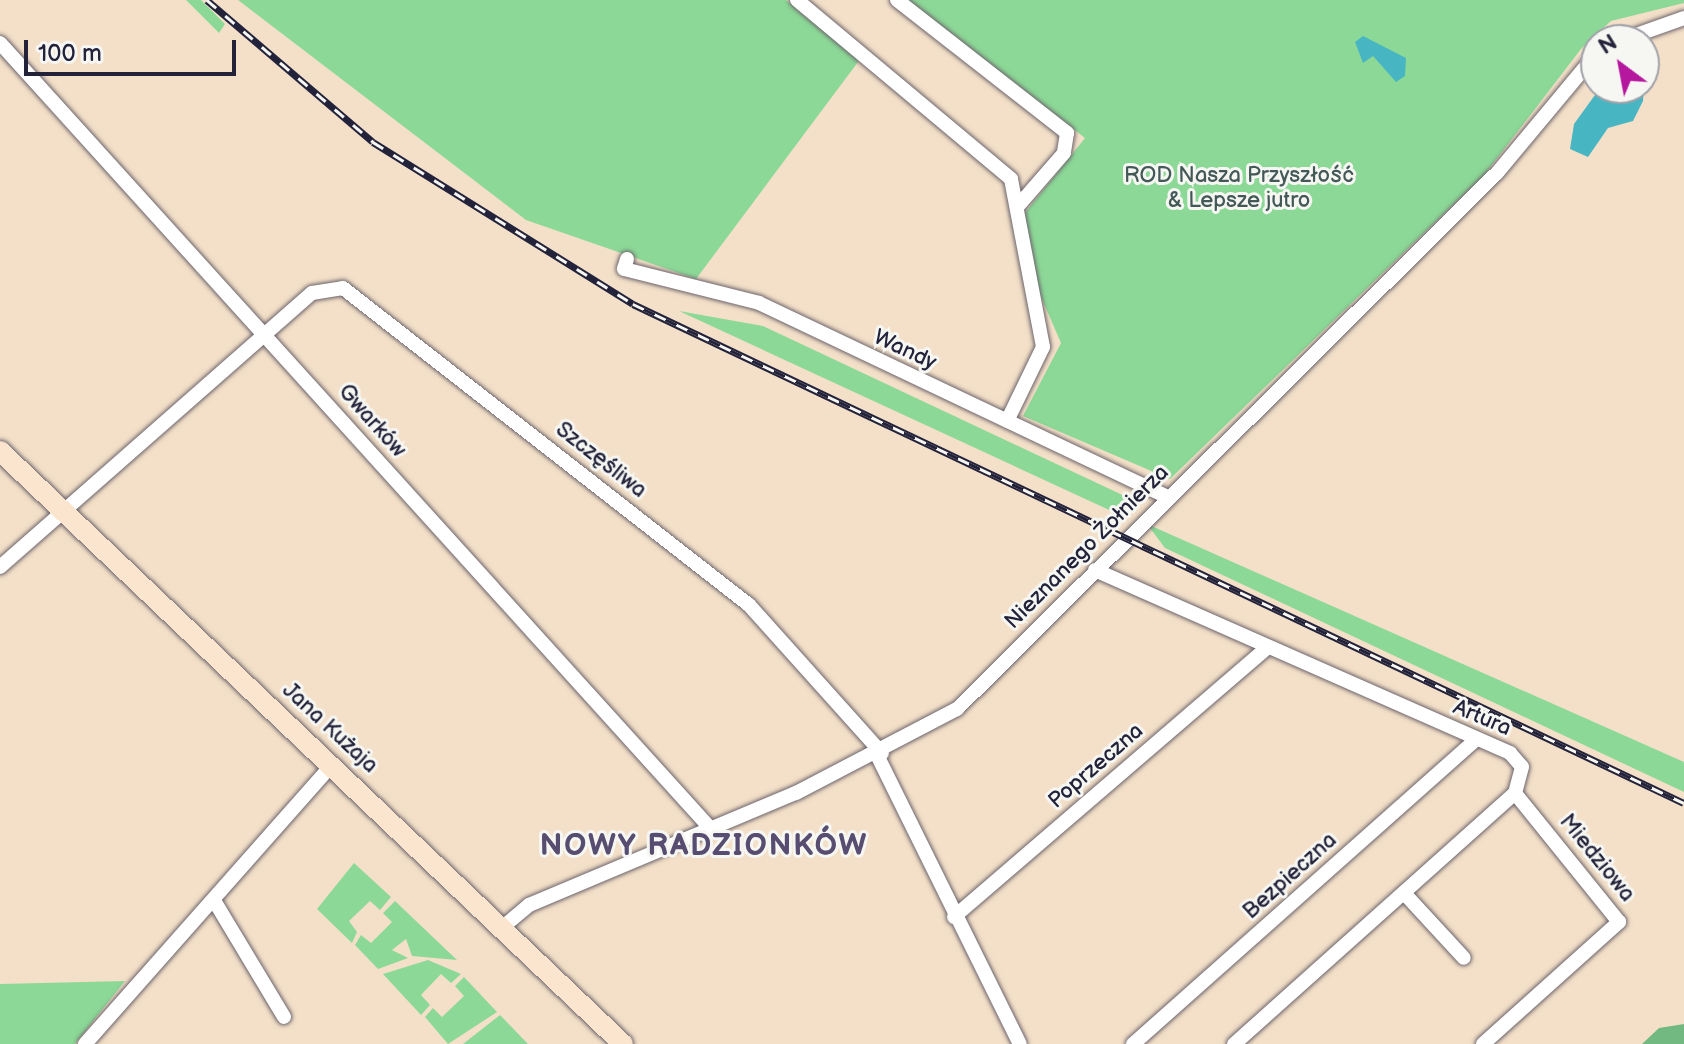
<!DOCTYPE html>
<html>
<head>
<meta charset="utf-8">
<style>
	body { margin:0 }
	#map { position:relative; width:1684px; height:1044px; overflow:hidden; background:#f4e0c8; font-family:"Balsamiq Sans",sans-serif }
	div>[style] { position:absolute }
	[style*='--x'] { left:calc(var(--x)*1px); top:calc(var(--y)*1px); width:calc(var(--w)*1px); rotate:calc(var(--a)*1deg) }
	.green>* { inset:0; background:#8cd997 }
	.forest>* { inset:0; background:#71b980 }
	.water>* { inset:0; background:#48b6c2 }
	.roads { filter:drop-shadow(0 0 2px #6c646c) drop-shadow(0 0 2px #6c646c) }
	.street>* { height:14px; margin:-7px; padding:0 7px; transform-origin:7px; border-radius:7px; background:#fff }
	.secondary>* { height:20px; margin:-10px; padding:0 10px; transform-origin:10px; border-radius:10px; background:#fbe5cf }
	.rail>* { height:7px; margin-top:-3.5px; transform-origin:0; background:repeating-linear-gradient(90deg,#f6f6f2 0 12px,#22223b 0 24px); box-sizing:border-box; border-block:2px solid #22223b }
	span { translate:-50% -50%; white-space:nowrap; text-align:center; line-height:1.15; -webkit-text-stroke:6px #f6f6f2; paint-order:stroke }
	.park-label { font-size:22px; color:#425957 }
	.street-label { font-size:22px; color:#22223b }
	.district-label { font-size:30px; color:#574d70; font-weight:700; letter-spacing:2px }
	.north { position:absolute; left:1580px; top:24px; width:80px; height:80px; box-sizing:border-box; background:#f6f6f2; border:2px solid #a1a1a9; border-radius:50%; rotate:328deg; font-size:22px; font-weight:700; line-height:32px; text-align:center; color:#22223b }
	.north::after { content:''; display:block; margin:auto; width:28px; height:36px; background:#b5179e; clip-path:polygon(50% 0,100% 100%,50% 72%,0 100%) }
	.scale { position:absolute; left:24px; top:40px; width:212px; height:36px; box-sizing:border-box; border:4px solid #22223b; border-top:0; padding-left:10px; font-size:24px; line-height:28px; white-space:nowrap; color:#22223b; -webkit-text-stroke:6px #f6f6f2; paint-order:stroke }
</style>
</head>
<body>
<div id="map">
	<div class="green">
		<div style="clip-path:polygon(186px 0,201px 0,225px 24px,219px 33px)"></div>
		<div style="clip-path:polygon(238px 0,786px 0,861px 58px,696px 279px,526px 220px)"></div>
		<div style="clip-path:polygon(907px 0,1684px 0,1684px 3px,1611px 21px,1581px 49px,1485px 174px,1170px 479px,1023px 416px,1061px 343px,1038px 290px,1024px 214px,1085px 138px)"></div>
		<div style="clip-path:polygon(679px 311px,763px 326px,1131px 499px,1120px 515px)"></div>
		<div style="clip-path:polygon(1147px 524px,1684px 762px,1684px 792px,1165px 548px)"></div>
		<div style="clip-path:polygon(354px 863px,391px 897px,380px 910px,370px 901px,349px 921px,357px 932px,352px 943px,317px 909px)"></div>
		<div style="clip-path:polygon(395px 901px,457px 960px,412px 956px,406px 939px,392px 950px,408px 958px,378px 969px,355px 945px,361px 935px,371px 943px,392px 922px,383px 913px)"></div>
		<div style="clip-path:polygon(428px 960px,461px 974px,451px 983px,441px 974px,421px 995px,430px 1005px,421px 1015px,383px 974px)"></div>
		<div style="clip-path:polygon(464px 977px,497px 1012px,448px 1044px,425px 1017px,433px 1008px,442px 1017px,464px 996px,455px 986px)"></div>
		<div style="clip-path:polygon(125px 981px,75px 1044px,0 1044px,0 984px)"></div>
		<div style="clip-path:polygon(500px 1015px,528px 1044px,463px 1044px)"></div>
	</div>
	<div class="forest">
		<div style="clip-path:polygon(1684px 1024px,1684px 1044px,1642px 1044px,1659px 1028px)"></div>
	</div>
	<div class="water">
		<div style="clip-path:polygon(1363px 36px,1406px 58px,1405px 76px,1396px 82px,1373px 56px,1363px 63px,1355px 42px)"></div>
		<div style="clip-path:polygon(1644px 85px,1644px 86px,1643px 101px,1633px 121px,1608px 128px,1588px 157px,1570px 149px,1574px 124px,1600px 88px)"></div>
	</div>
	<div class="roads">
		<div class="street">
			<div style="--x:797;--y:0;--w:279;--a:39.9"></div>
			<div style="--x:1011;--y:179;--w:171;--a:79.2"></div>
			<div style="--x:1043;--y:347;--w:82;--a:115.9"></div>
			<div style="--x:897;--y:0;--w:216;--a:38"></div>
			<div style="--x:1067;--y:133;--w:20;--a:99"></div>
			<div style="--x:1064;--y:153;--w:72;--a:131"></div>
			<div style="--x:1622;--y:40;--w:66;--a:-19.5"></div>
			<div style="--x:0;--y:43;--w:1060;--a:47.87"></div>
			<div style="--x:627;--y:259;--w:10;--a:107"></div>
			<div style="--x:624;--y:269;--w:139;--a:14.1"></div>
			<div style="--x:759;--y:303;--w:452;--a:25.4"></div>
			<div style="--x:0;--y:567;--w:415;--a:-41.3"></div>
			<div style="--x:312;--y:293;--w:31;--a:-9"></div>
			<div style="--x:343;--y:288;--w:515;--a:37.98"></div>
			<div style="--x:749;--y:605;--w:199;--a:48.1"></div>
			<div style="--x:1095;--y:570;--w:454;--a:23.8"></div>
			<div style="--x:1510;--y:753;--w:18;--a:49"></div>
			<div style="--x:1522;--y:767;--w:27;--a:105"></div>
			<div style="--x:1515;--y:793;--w:377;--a:138.2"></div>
			<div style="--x:877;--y:755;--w:322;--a:63.7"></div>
			<div style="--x:1404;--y:893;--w:88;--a:47.3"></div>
			<div style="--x:215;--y:902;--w:134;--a:59"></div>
			<div style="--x:954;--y:917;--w:413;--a:-40.7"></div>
			<div style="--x:504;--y:926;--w:33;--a:-40"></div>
			<div style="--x:529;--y:905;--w:290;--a:-22.8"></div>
			<div style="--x:796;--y:793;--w:182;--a:-27.6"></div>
			<div style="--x:957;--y:709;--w:761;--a:-44.79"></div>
			<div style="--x:1497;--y:173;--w:155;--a:-50.2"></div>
			<div style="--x:85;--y:1044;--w:374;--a:-48.5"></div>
			<div style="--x:1133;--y:1044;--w:459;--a:-41.6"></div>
			<div style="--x:1483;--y:1044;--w:183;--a:-41.9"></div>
			<div style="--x:1619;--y:922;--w:166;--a:-128.9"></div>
		</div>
		<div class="secondary">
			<div style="--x:0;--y:451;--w:860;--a:43.59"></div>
		</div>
	</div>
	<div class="rail">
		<div style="--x:207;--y:0;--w:218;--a:40.5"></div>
		<div style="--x:373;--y:142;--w:306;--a:31.9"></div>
		<div style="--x:633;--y:304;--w:1163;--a:25.4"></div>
	</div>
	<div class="park-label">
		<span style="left:1239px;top:188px">ROD Nasza Przyszłość<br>&amp; Lepsze jutro</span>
	</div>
	<div class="street-label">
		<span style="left:905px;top:350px;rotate:25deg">Wandy</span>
		<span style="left:372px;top:421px;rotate:48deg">Gwarków</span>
		<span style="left:601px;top:460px;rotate:38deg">Szczęśliwa</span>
		<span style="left:1087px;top:547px;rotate:-45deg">Nieznanego Żołnierza</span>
		<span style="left:1482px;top:718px;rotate:23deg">Artura</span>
		<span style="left:330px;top:728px;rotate:43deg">Jana Kużaja</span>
		<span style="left:1096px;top:766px;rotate:-41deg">Poprzeczna</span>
		<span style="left:1597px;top:858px;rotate:51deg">Miedziowa</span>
		<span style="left:1290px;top:876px;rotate:-42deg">Bezpieczna</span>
	</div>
	<div class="district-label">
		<span style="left:704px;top:846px">NOWY RADZIONKÓW</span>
	</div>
	<div class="north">N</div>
	<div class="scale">100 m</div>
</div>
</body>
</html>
